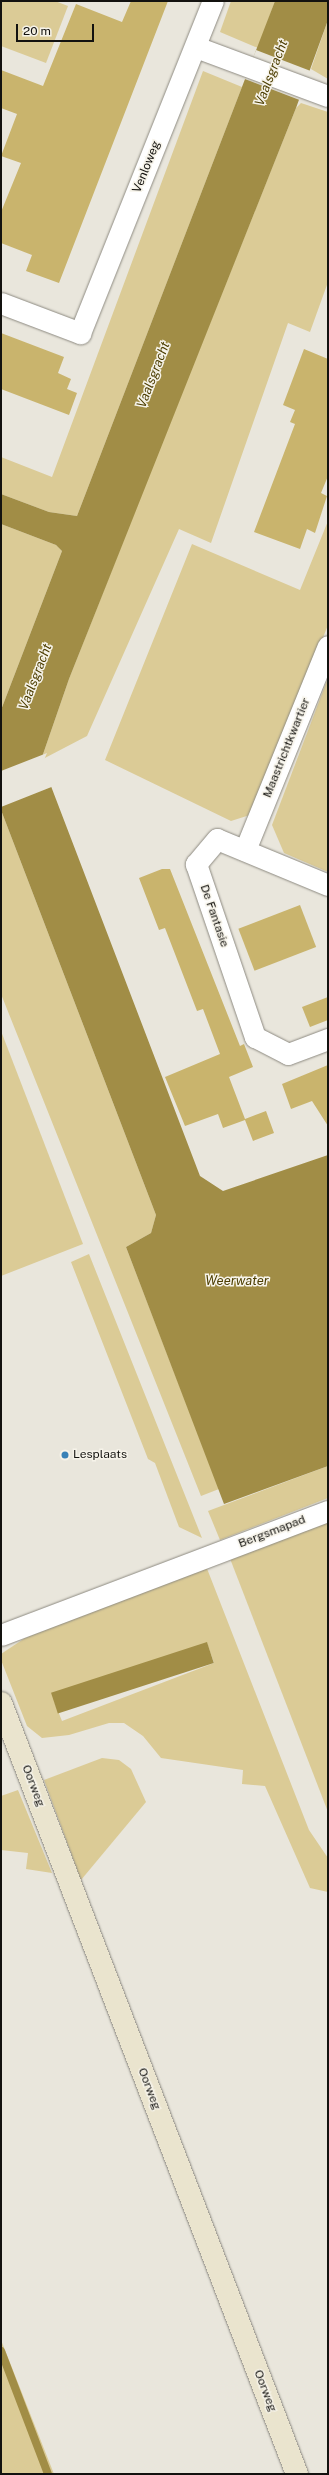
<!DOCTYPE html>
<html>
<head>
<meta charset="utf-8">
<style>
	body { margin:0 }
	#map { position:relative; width:329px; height:2475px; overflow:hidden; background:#e9e6dc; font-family:"Public Sans",sans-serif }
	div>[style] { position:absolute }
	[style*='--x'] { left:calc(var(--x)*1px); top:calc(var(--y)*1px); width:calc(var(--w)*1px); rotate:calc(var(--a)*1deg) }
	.green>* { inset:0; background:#dbcb96 }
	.water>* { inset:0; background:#a18d46; transform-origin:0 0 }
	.pier>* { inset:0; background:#e9e6dc; transform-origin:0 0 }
	.stream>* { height:8px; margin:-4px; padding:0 4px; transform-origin:4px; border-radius:4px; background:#a18d46 }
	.building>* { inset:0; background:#c9b46d; transform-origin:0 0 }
	.roads { filter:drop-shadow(0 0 1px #8d8a81) drop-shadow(0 0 1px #8d8a81) }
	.street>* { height:21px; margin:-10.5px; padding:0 10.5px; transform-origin:10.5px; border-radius:10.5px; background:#fff }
	.secondary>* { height:22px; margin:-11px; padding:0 11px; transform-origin:11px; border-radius:11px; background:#eae4ce }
	.dots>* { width:11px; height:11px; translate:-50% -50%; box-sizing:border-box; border:2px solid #f6f3e9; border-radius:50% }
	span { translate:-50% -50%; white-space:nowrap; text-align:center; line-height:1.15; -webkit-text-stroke:3px #f6f3e9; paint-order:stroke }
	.street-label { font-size:12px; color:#13120f }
	.poi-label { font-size:12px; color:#13120f }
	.left { translate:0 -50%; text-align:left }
	.water-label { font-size:13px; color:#4c3d01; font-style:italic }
	.frame { position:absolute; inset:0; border:2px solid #13120f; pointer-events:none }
	.scale { position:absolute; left:16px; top:24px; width:78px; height:18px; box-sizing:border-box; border:2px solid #13120f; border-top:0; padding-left:5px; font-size:12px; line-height:14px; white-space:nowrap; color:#13120f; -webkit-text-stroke:3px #f6f3e9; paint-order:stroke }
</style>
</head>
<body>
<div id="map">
	<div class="green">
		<div style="clip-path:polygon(1px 1px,55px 1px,68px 6px,46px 63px,1px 46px)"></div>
		<div style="clip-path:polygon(231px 1px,275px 1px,258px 48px,220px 32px)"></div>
		<div style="clip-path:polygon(328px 20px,328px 79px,311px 69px)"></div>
		<div style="clip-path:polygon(203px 71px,242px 87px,77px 516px,49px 512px,1px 494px,1px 457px,52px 477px)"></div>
		<div style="clip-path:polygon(301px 103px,328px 112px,328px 282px,310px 332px,288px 323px,211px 543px,179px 529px,87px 736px,41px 760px,69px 679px,152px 468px,296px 108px)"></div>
		<div style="clip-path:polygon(328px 521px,328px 625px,253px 814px,231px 821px,105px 760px,192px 544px,300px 590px)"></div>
		<div style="clip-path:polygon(1px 524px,56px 545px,62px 551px,1px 710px)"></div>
		<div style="clip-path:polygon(328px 678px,328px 872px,284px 853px,272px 825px)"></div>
		<div style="clip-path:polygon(1px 810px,156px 1215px,151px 1233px,126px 1247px,219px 1489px,201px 1496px,1px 994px)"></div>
		<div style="clip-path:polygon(1px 1031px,83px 1244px,1px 1276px)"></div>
		<div style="clip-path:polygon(89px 1254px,202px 1538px,179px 1527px,155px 1463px,148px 1459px,71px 1262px)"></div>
		<div style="clip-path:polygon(328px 1466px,328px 1498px,220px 1540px,208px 1511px)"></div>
		<div style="clip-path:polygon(328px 1518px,328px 1812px,229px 1556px)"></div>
		<div style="clip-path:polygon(evenodd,206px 1566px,309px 1830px,328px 1858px,328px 1892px,310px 1888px,265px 1786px,242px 1784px,243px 1770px,161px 1758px,143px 1736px,124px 1723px,109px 1723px,69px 1735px,42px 1738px,27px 1726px,1px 1660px,1px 1654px,25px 1638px,206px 1566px,207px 1643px,214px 1663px,62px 1721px,54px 1701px,207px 1643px)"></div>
		<div style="clip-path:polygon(102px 1758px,119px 1760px,131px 1769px,146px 1802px,81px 1880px,44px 1780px)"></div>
		<div style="clip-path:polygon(18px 1790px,52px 1873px,26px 1869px,28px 1853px,1px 1850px,1px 1796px)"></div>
		<div style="clip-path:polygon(1px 2340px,54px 2474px,1px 2474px)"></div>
	</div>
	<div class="water">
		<div style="clip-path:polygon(275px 1px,328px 1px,328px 20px,296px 108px,69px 679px,41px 760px,200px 1176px,223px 1191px,328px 1155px,328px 1466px,224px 1504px,126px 1247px,151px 1233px,156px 1215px,1px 810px,1px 710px,62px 551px,56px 545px,1px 524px,1px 494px,49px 512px,77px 516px)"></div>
		<div style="left:207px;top:1642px;width:22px;height:164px;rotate:72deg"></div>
	</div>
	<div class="pier">
		<div style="left:256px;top:50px;width:60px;height:31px;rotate:21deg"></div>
		<div style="clip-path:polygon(47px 753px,44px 760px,54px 786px,1px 807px,1px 771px)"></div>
	</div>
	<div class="stream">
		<div style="--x:1;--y:2351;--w:132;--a:69.1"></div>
	</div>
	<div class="building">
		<div style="clip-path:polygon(131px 1px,168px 1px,59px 283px,26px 271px,32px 255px,1px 243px,1px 212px,21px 163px,1px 156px,17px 114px,1px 108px,1px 70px,43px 86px,76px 4px,122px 22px)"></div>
		<div style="clip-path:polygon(1px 333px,64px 357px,58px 373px,71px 379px,67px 389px,77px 393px,69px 415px,1px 389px)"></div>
		<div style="clip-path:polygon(304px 349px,328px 359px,328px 476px,321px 493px,327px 496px,315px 533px,307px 529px,300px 549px,254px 532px,295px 424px,290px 422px,295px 410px,283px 405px)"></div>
		<div style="clip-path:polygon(162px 869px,170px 869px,240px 1046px,244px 1044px,253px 1067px,229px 1077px,245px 1119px,266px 1111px,274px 1133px,253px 1141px,245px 1120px,223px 1128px,218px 1114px,185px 1126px,165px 1077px,220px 1054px,203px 1009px,197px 1011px,165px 928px,159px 930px,139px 878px)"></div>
		<div style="left:300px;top:905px;width:45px;height:66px;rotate:69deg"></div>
		<div style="clip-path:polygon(328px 997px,328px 1020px,310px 1027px,302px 1007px)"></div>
		<div style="clip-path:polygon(328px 1065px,328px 1126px,312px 1101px,291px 1109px,282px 1084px)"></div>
	</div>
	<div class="roads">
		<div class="street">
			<div style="--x:196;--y:47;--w:141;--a:20.4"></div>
			<div style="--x:1;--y:303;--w:85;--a:20.8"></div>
			<div style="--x:80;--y:333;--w:358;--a:-68.2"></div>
			<div style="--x:245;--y:850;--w:220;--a:-67.9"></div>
			<div style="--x:328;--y:885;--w:120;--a:-157.5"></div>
			<div style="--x:217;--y:839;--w:33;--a:130"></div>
			<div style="--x:196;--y:864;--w:183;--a:71.2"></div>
			<div style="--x:255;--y:1037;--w:37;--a:27"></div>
			<div style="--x:288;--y:1054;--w:43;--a:-20.6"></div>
			<div style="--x:1;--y:1635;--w:350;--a:-20.8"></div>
		</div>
		<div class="secondary">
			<div style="--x:1;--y:1703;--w:826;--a:69"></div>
		</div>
	</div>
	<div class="dots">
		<div style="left:65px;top:1455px;background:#3a82b7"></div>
	</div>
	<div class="street-label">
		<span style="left:147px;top:167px;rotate:-68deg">Venloweg</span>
		<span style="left:287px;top:748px;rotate:-68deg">Maastrichtkwartier</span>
		<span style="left:214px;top:916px;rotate:71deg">De Fantasie</span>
		<span style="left:272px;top:1532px;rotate:-21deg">Bergsmapad</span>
		<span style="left:33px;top:1786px;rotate:69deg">Oorweg</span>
		<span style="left:149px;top:2089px;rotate:69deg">Oorweg</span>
		<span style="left:265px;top:2391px;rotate:69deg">Oorweg</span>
	</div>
	<div class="poi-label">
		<span class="left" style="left:73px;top:1455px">Lesplaats</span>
	</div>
	<div class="water-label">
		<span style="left:272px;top:73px;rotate:-69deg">Vaalsgracht</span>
		<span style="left:154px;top:375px;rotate:-69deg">Vaalsgracht</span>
		<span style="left:36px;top:677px;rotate:-69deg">Vaalsgracht</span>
		<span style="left:237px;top:1281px">Weerwater</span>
	</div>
	<div class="frame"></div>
	<div class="scale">20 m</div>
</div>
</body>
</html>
